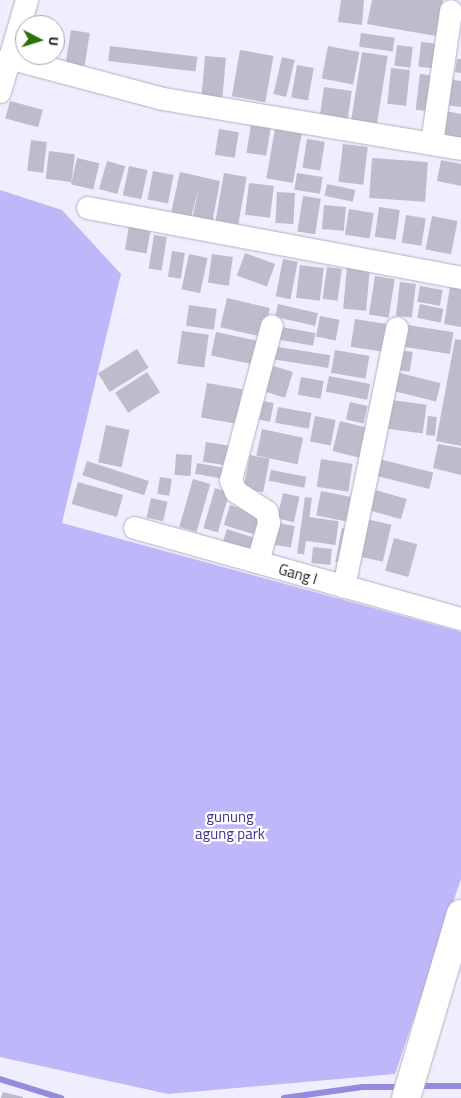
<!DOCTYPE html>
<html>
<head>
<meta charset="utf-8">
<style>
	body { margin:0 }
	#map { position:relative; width:461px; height:1098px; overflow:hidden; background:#eef; font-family:"Titillium Web",sans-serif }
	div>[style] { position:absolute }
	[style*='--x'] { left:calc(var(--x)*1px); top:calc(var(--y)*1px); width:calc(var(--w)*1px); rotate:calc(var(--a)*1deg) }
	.green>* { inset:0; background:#beb8fa }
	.stream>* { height:6px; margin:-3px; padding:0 3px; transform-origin:3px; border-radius:3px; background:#948bdd }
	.building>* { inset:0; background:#bdbccd; transform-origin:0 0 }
	.roads { filter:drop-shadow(0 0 1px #b1b0c0) drop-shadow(0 0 1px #b1b0c0) }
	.minor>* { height:22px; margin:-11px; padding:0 11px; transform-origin:11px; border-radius:11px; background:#fff }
	.secondary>* { height:28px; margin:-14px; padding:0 14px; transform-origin:14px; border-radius:14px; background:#fff }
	span { translate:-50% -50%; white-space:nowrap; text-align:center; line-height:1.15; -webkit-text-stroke:4.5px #fff; paint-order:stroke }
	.street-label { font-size:15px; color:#1d1d23 }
	.park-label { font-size:15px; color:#473291 }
	.north { position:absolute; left:15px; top:15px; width:50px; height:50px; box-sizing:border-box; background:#fff; border:1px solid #a5a5a7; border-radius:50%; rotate:95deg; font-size:14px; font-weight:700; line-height:20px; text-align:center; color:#1d1d23 }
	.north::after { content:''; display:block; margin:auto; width:18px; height:22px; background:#2e710b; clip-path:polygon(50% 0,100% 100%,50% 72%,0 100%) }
</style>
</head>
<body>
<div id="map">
	<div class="green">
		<div style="clip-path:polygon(0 190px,62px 210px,121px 274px,62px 523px,461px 632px,461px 879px,395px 1074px,168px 1094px,0 1057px)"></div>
	</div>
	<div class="stream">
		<div style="--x:0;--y:1079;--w:64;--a:17.3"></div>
		<div style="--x:417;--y:1086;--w:44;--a:0"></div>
		<div style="--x:284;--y:1098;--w:79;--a:-8"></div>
		<div style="--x:362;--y:1087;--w:40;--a:0"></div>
	</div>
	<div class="building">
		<div style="clip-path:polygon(341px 0,364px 0,362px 25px,338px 22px)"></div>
		<div style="clip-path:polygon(372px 0,443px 0,436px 36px,367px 24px)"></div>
		<div style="left:71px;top:30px;width:19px;height:39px;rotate:9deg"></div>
		<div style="left:361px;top:33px;width:34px;height:14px;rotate:8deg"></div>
		<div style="left:421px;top:42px;width:19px;height:25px;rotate:6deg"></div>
		<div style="left:397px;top:45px;width:16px;height:21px;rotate:7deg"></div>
		<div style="left:110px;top:46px;width:88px;height:15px;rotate:7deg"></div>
		<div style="left:328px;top:46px;width:32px;height:33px;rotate:11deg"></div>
		<div style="left:240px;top:50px;width:34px;height:47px;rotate:10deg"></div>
		<div style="left:362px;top:52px;width:26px;height:73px;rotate:9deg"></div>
		<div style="left:205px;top:56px;width:21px;height:43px;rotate:5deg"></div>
		<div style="left:282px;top:57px;width:13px;height:38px;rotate:13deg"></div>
		<div style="clip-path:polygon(457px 59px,461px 59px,461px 73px,455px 72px)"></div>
		<div style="left:297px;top:65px;width:17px;height:33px;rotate:10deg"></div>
		<div style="left:391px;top:68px;width:19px;height:36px;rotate:6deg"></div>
		<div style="left:420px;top:74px;width:17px;height:36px;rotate:7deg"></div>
		<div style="clip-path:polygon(448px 79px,461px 81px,461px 107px,444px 105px)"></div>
		<div style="left:324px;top:87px;width:28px;height:31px;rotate:8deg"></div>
		<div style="left:10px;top:101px;width:34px;height:18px;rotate:15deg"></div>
		<div style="clip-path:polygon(441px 110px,461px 114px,461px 141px,436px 136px)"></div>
		<div style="left:251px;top:124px;width:20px;height:29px;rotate:9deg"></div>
		<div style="left:219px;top:129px;width:20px;height:26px;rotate:9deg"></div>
		<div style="left:275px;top:129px;width:27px;height:50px;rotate:10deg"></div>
		<div style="left:307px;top:139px;width:18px;height:29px;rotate:9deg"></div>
		<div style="left:31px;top:140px;width:16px;height:31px;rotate:7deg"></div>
		<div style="left:343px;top:144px;width:25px;height:38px;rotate:7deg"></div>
		<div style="left:49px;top:151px;width:26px;height:28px;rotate:7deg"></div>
		<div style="left:77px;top:158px;width:23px;height:27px;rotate:13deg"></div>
		<div style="left:372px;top:158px;width:56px;height:40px;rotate:4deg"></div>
		<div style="clip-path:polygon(441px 160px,461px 164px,461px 186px,437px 181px)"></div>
		<div style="left:107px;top:161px;width:19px;height:29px;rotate:16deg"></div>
		<div style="left:129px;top:166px;width:19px;height:30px;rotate:12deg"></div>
		<div style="left:153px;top:171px;width:21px;height:29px;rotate:11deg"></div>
		<div style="clip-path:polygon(180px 172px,220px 181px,212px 224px,192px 220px,199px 186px,191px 218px,171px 213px)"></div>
		<div style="left:224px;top:173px;width:23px;height:48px;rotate:10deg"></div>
		<div style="left:297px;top:173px;width:26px;height:17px;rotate:9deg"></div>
		<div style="left:249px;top:183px;width:25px;height:32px;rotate:7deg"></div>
		<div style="left:327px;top:184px;width:29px;height:12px;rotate:12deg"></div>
		<div style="left:277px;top:192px;width:18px;height:31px;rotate:3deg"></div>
		<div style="left:303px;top:196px;width:18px;height:36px;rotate:9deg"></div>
		<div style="left:324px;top:205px;width:22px;height:24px;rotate:5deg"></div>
		<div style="left:379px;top:207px;width:21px;height:30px;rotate:8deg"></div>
		<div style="left:349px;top:209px;width:25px;height:26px;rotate:9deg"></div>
		<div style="left:406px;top:215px;width:20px;height:28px;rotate:9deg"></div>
		<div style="left:432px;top:216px;width:26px;height:34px;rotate:11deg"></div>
		<div style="left:129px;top:226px;width:22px;height:24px;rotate:10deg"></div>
		<div style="left:154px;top:235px;width:13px;height:34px;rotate:9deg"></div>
		<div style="left:172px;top:251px;width:13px;height:26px;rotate:9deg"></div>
		<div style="left:245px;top:253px;width:32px;height:24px;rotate:20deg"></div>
		<div style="left:189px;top:254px;width:19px;height:36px;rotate:12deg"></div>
		<div style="left:212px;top:254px;width:21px;height:29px;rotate:8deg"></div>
		<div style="left:283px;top:259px;width:15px;height:38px;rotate:11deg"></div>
		<div style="left:300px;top:265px;width:24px;height:33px;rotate:7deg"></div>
		<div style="left:347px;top:266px;width:23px;height:43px;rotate:5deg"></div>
		<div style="left:327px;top:267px;width:15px;height:32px;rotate:8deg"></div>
		<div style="left:375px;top:276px;width:20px;height:39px;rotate:9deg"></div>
		<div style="left:400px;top:282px;width:16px;height:34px;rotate:7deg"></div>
		<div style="left:420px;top:286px;width:23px;height:16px;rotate:10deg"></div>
		<div style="clip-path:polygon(450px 287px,461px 289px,461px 327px,444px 324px)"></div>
		<div style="left:227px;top:298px;width:44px;height:30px;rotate:13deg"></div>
		<div style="left:278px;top:304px;width:41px;height:13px;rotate:13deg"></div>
		<div style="left:420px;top:304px;width:24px;height:14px;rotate:12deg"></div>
		<div style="left:189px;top:305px;width:28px;height:21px;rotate:8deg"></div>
		<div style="left:320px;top:316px;width:20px;height:21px;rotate:11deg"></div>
		<div style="left:355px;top:319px;width:38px;height:28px;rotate:9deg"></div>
		<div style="left:401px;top:324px;width:53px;height:22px;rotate:9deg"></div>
		<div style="left:276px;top:326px;width:40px;height:13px;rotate:10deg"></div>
		<div style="left:182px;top:331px;width:27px;height:33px;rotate:8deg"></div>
		<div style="left:216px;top:332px;width:47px;height:24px;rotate:12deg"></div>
		<div style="clip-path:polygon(455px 339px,461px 340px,461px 446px,436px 441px)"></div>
		<div style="left:272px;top:346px;width:59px;height:13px;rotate:9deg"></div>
		<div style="left:137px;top:349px;width:22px;height:46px;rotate:58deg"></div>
		<div style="left:335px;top:350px;width:35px;height:23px;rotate:10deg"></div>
		<div style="left:400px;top:350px;width:13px;height:20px;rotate:9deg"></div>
		<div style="left:270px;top:365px;width:24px;height:27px;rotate:17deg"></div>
		<div style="left:147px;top:372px;width:24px;height:38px;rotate:57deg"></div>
		<div style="left:396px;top:372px;width:46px;height:19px;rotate:14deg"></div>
		<div style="left:329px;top:376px;width:42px;height:16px;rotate:11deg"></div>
		<div style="left:301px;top:377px;width:23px;height:18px;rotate:10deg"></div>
		<div style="left:207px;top:383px;width:36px;height:35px;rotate:10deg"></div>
		<div style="left:258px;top:400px;width:16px;height:19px;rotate:11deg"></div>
		<div style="left:392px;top:400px;width:35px;height:29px;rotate:8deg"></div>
		<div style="left:350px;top:402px;width:18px;height:18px;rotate:13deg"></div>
		<div style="left:278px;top:407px;width:34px;height:16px;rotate:10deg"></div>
		<div style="left:315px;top:416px;width:21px;height:26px;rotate:11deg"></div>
		<div style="left:428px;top:416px;width:9px;height:19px;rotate:6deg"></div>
		<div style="left:340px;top:421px;width:30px;height:31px;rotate:14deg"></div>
		<div style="left:106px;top:425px;width:24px;height:38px;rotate:12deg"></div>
		<div style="left:262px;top:429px;width:42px;height:27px;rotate:12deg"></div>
		<div style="left:206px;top:442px;width:25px;height:20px;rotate:9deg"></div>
		<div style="clip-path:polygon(438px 444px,461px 448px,461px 475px,433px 468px)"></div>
		<div style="left:176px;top:454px;width:16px;height:21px;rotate:4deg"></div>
		<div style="left:250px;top:455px;width:20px;height:34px;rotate:11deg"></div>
		<div style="left:321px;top:459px;width:32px;height:28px;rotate:9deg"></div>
		<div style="left:379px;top:459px;width:56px;height:17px;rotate:14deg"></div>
		<div style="left:87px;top:461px;width:65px;height:15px;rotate:18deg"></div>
		<div style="left:197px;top:463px;width:34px;height:11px;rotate:10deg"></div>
		<div style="left:271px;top:470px;width:36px;height:11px;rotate:11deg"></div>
		<div style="left:160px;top:477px;width:12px;height:17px;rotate:9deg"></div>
		<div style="left:193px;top:479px;width:18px;height:50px;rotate:16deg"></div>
		<div style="left:78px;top:482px;width:47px;height:23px;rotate:16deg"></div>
		<div style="left:215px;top:488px;width:15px;height:42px;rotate:16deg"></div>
		<div style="left:375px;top:490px;width:33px;height:21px;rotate:16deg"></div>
		<div style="left:321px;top:491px;width:31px;height:25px;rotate:11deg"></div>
		<div style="left:283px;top:493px;width:17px;height:26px;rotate:13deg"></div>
		<div style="left:305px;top:497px;width:7px;height:57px;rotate:8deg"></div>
		<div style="left:151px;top:498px;width:17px;height:20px;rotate:13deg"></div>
		<div style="left:230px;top:505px;width:39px;height:21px;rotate:17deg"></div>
		<div style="left:309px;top:517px;width:30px;height:24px;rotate:8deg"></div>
		<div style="left:366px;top:519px;width:26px;height:38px;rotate:13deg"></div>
		<div style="left:278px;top:523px;width:17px;height:22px;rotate:10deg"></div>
		<div style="left:342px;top:528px;width:10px;height:34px;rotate:11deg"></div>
		<div style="left:227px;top:529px;width:36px;height:16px;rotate:18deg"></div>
		<div style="left:394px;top:538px;width:24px;height:34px;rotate:15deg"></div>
		<div style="left:313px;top:547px;width:19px;height:16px;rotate:6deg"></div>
		<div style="clip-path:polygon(3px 1092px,23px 1097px,23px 1098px,1px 1098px)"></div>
	</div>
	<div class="roads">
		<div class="minor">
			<div style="--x:9;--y:58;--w:159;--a:14.9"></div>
			<div style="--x:163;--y:99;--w:302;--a:9.5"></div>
			<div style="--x:0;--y:92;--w:96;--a:-73.6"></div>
			<div style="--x:432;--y:143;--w:133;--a:-81.8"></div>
			<div style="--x:88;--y:208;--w:380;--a:10.6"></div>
			<div style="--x:135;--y:528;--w:338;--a:15.6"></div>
			<div style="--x:258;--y:562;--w:41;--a:-74.2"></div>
			<div style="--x:269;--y:523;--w:11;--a:-100"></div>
			<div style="--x:267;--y:512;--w:37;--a:-147"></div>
			<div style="--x:236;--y:492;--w:13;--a:-113"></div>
			<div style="--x:231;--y:480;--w:159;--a:-75.1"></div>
			<div style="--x:344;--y:587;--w:264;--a:-78.4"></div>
		</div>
		<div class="secondary">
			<div style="--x:406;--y:1098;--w:192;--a:-73.4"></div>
		</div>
	</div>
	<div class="street-label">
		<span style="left:298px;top:574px;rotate:16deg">Gang I</span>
	</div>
	<div class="park-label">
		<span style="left:230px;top:825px">gunung<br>agung park</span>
	</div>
	<div class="north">U</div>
</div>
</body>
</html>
